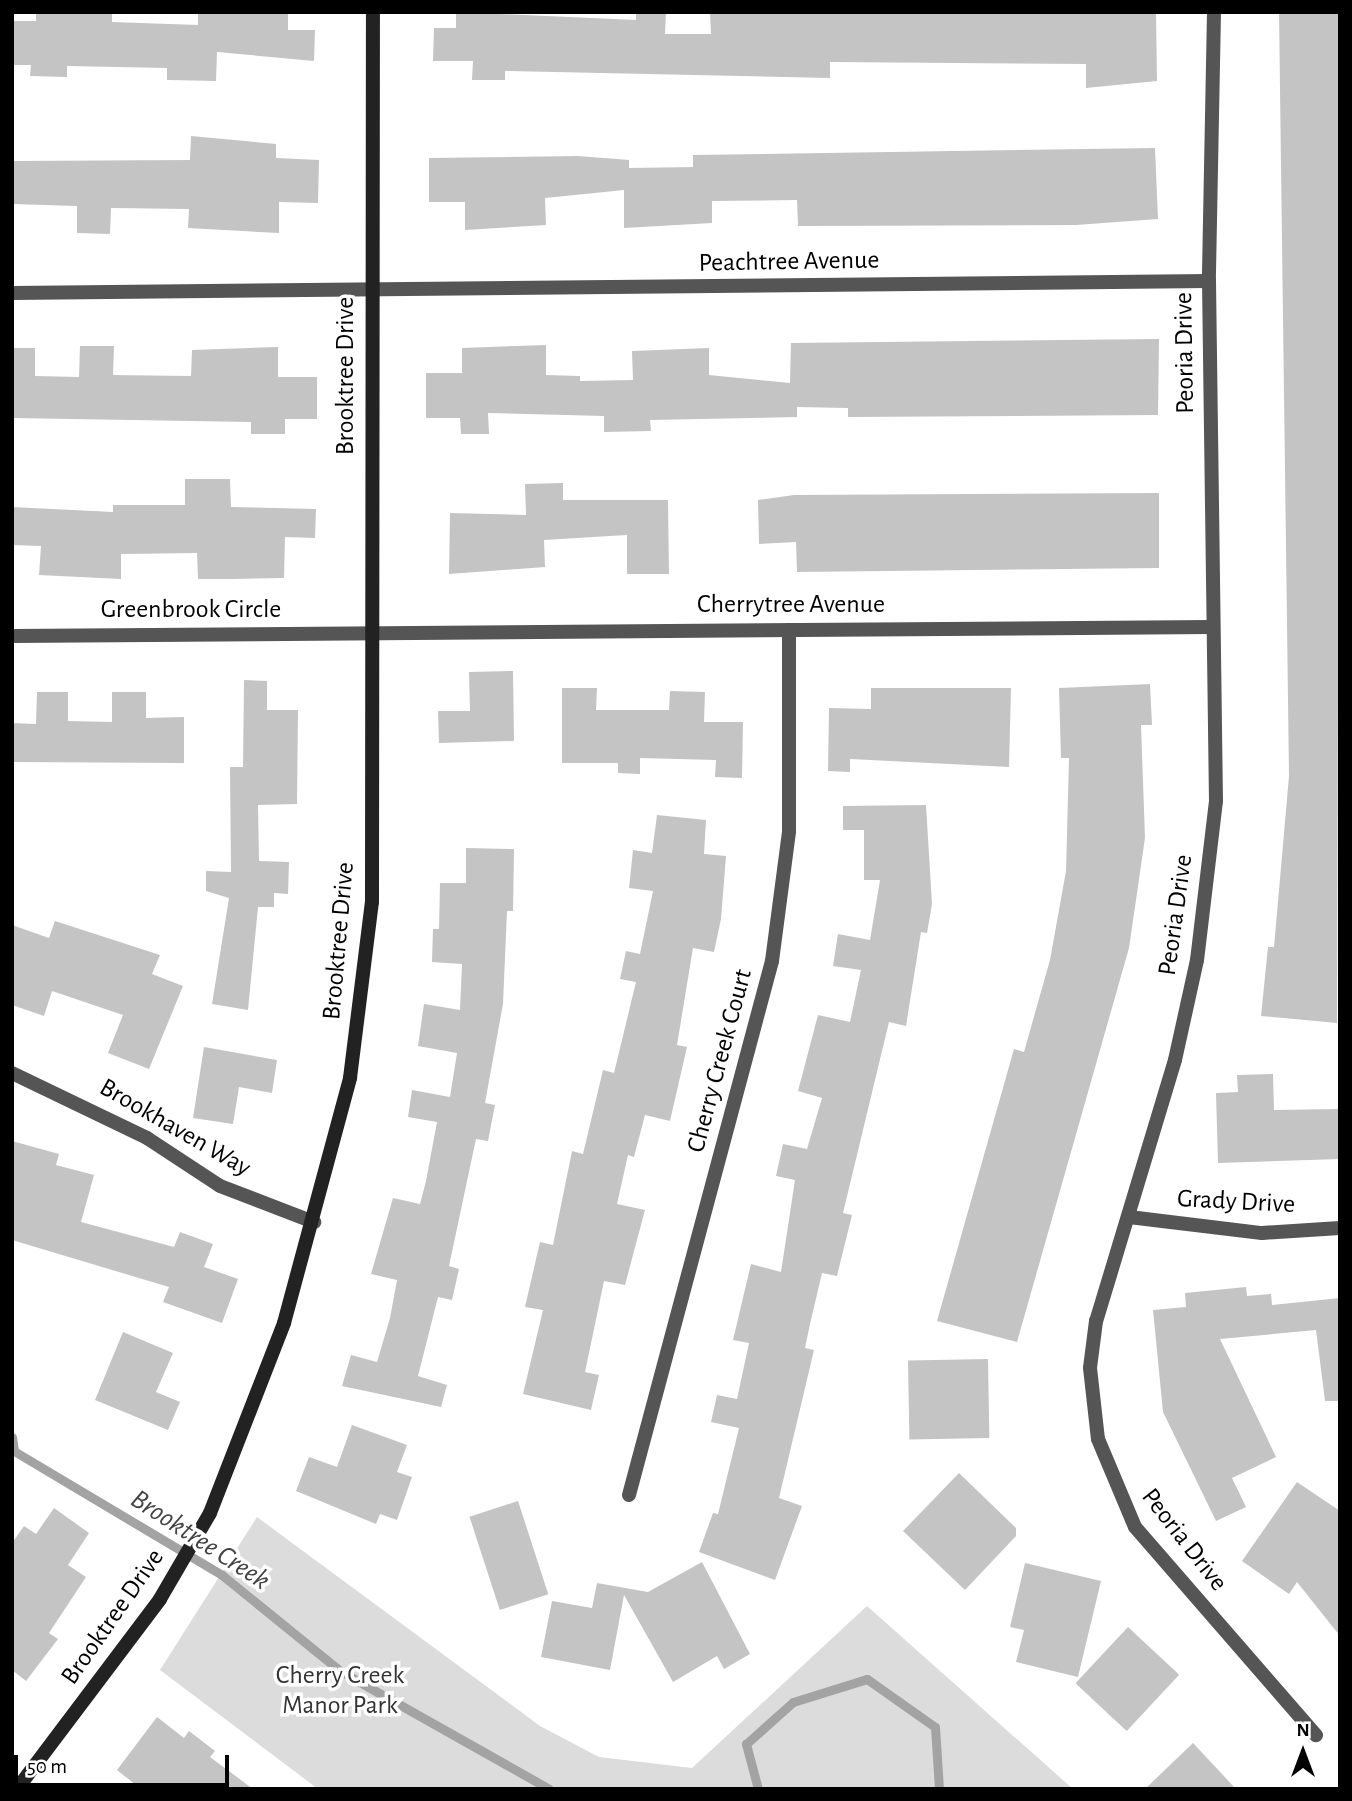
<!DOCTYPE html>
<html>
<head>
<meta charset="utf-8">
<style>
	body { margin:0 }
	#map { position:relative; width:1352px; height:1801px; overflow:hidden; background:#fff; font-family:"Alegreya Sans",sans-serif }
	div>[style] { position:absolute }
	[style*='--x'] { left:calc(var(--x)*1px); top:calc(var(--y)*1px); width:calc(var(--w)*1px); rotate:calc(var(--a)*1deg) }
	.green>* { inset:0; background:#dcdcdc }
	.stream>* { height:9px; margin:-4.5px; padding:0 4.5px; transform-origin:4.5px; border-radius:4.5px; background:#a3a3a3 }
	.building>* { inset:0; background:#c4c4c4; transform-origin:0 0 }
	.street>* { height:14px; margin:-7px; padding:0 7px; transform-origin:7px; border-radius:7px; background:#555 }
	.secondary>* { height:14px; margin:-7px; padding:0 7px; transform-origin:7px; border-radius:7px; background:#222 }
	span { translate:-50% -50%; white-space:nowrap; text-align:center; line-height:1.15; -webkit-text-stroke:7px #fff; paint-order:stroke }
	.street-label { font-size:26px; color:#000 }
	.park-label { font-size:26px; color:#333 }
	.water-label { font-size:28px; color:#444; font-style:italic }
	.frame { position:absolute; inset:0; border:14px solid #000; pointer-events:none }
	.north { position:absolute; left:1268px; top:1717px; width:70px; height:70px; -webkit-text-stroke:5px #fff; paint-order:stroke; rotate:0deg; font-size:19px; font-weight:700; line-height:28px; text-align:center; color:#000 }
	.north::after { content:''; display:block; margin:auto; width:24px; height:32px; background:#000; clip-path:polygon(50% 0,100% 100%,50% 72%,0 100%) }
	.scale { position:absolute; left:14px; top:1755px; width:215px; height:32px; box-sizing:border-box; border:4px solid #000; border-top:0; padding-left:9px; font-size:21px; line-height:24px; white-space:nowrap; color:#000; -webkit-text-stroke:5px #fff; paint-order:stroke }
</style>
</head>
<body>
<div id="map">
	<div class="green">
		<div style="clip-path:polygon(257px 1517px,540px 1726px,599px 1757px,692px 1768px,867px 1606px,1073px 1789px,318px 1789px,160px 1670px)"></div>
	</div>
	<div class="stream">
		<div style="--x:12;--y:1437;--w:14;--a:82"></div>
		<div style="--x:14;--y:1451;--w:242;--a:30.8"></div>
		<div style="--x:222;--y:1575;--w:152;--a:39.1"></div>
		<div style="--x:340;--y:1671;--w:240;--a:29.4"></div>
		<div style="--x:758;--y:1789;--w:47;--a:-104.9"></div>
		<div style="--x:746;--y:1744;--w:63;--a:-41.8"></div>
		<div style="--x:793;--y:1702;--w:77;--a:-17.3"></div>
		<div style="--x:867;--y:1679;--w:83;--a:35.2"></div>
		<div style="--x:935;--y:1727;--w:62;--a:86.3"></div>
	</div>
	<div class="building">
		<div style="clip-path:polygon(36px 12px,112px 12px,112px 22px,198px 25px,198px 12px,288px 12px,288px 30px,315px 30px,314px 61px,217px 52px,216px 81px,167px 80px,167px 68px,67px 66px,67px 77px,30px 76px,31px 65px,12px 65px,12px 21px,36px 21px)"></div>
		<div style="clip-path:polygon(456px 12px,636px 20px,636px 12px,666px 12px,665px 34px,711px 34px,710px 12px,1156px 12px,1157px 81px,1086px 88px,1086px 64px,830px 62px,830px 78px,505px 71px,505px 80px,472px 80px,473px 61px,433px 61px,434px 28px,456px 28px)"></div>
		<div style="clip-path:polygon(1279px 12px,1340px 12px,1337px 1023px,1261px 1016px,1268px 947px,1274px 947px,1289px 776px)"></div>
		<div style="clip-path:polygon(191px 136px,276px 144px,276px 158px,319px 160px,318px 203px,279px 202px,279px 233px,188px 228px,189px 209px,111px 208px,110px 234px,77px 233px,77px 206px,12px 204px,12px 161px,190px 160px)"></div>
		<div style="clip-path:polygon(1155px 148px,1158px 219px,1076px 225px,798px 226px,797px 200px,712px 201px,712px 223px,624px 228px,624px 190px,545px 198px,546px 225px,465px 230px,465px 202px,429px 202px,429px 158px,578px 156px,629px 160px,629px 168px,693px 167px,693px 155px)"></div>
		<div style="clip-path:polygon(1159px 339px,1158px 415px,848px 417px,848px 408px,797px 407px,797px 417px,650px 420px,651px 431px,604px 432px,604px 416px,488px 413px,489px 434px,461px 434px,460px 418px,426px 418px,426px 373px,462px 373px,462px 348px,546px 345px,546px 375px,580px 376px,580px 381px,633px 380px,632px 351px,709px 348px,709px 375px,790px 383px,791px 343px)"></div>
		<div style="clip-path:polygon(80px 346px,114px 346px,113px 375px,191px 376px,192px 350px,278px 347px,278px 377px,317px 377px,317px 419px,285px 419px,285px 434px,251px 434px,251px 422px,12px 418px,12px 348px,35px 348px,35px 376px,79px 377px)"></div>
		<div style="clip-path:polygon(185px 479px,230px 479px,231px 507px,316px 509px,315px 538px,285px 537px,284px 578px,232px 579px,198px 579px,197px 553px,121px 554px,121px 579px,39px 575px,41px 546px,12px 545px,12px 507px,113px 512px,113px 505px,185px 505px)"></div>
		<div style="clip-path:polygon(563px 483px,563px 500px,668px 500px,669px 574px,627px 574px,627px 535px,544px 540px,545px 567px,449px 574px,450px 513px,526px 515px,525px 484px)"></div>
		<div style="clip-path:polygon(1159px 493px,1159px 568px,797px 572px,796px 542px,759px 544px,758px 500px,794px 495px)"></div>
		<div style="clip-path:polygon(513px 671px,514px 741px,439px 743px,438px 711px,470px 711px,469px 672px)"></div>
		<div style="clip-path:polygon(244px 680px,267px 681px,267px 710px,298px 710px,297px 804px,258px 805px,259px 861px,289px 862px,288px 894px,274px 893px,274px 907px,258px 907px,248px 1010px,212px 1004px,229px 898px,206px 891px,206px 871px,231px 872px,230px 767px,243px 767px)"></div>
		<div style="clip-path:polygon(1150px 684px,1152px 725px,1141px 725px,1145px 838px,1129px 948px,1017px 1342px,937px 1321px,1014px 1049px,1024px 1052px,1050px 960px,1066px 871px,1069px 758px,1061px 758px,1059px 688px)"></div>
		<div style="clip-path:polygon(562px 688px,597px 688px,596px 710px,669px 710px,670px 691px,705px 692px,704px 722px,743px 722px,742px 778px,715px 777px,716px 760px,640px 758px,640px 774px,618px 773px,618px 763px,562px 763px)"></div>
		<div style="clip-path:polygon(871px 688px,1011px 688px,1009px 767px,850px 759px,850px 772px,828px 771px,829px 708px,871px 709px)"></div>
		<div style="clip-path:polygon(37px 692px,68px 692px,68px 721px,112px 722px,112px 692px,146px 692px,146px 718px,184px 717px,184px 763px,12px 762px,12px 723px,36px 724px)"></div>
		<div style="clip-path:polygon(926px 805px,932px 904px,927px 933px,921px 932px,906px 1026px,889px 1022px,843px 1213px,852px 1215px,837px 1276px,822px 1273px,810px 1324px,805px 1348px,814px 1350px,779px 1498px,802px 1506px,775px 1580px,699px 1552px,713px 1513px,718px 1514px,739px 1428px,711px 1422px,717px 1395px,737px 1399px,749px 1343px,733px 1340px,751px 1264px,781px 1272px,795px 1180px,776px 1176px,783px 1144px,807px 1149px,822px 1098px,798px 1091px,818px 1015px,850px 1022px,861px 970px,833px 966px,838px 934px,870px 940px,880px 880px,864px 880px,864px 830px,843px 830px,843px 806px)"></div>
		<div style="clip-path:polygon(657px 815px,706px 820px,704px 854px,726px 856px,721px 919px,714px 952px,693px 948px,677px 1045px,687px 1047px,670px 1121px,645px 1115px,634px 1157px,628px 1155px,617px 1204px,645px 1210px,625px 1285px,604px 1281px,585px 1372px,599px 1375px,591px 1410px,523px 1394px,543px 1310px,525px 1307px,540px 1242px,553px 1245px,572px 1151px,583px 1154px,603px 1070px,614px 1073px,636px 982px,620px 979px,626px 951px,640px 954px,653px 891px,629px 888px,633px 850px,652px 853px)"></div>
		<div style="clip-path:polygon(466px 848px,514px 849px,513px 911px,507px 911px,503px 1004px,485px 1103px,495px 1105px,488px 1141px,476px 1139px,449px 1266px,459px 1269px,452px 1300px,438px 1297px,418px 1376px,447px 1385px,441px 1407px,342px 1386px,351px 1355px,377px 1362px,390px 1318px,397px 1280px,371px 1274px,393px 1198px,420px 1204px,426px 1181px,437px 1122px,408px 1117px,412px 1090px,450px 1097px,457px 1053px,418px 1046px,424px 1004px,460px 1010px,462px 964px,432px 962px,433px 929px,439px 929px,440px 883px,466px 883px)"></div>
		<div style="clip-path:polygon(55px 921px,160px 955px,152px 974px,183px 986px,149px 1069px,108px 1053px,123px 1015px,52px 991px,44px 1016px,12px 1005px,12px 925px,49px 938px)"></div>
		<div style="clip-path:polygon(204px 1047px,277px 1060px,272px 1093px,239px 1087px,233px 1124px,193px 1118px)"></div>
		<div style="clip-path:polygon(1273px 1074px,1274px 1110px,1340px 1109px,1340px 1159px,1218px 1163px,1216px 1093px,1238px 1092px,1237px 1075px)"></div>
		<div style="clip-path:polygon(12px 1141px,59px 1154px,56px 1165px,94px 1175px,81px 1222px,174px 1247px,180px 1232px,213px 1244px,204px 1267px,238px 1279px,222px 1323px,163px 1302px,169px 1287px,12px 1240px)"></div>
		<div style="clip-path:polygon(1246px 1287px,1247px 1296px,1271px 1294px,1272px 1305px,1340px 1298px,1340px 1401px,1325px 1401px,1316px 1330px,1220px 1339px,1276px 1457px,1232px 1478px,1246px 1507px,1216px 1521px,1163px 1412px,1153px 1310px,1186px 1307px,1185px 1293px)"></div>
		<div style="clip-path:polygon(123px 1332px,173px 1353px,156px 1392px,180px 1402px,168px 1430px,95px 1400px)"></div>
		<div style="left:988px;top:1359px;width:79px;height:80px;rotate:89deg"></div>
		<div style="clip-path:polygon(352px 1425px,407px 1445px,397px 1472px,412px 1477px,397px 1520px,380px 1514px,376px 1524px,296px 1491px,309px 1457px,337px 1467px)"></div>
		<div style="clip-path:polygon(959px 1473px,1016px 1528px,1016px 1536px,965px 1590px,903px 1531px)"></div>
		<div style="clip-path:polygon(1297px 1482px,1340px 1511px,1340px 1636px,1297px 1582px,1289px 1594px,1242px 1561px)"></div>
		<div style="left:518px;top:1501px;width:98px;height:51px;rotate:72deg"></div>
		<div style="clip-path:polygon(54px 1508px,89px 1533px,68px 1565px,86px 1577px,49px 1633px,58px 1639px,26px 1681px,12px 1670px,12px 1543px,24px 1526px,36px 1534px)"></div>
		<div style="clip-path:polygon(702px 1562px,750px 1654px,724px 1669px,717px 1656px,673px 1682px,624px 1595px,610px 1670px,541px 1657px,552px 1601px,592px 1608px,597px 1583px,648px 1592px)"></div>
		<div style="clip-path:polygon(1025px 1563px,1101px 1581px,1078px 1677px,1016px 1662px,1024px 1630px,1010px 1627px)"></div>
		<div style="left:1128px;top:1627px;width:70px;height:77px;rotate:43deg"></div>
		<div style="clip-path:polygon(157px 1717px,184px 1738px,189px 1731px,215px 1751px,210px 1757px,253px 1789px,141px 1789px,117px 1770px)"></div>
		<div style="clip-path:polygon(1193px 1743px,1236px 1789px,1145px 1789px)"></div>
	</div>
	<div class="street">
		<div style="--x:1214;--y:12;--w:269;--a:91.1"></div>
		<div style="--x:1209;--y:281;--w:520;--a:89.23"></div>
		<div style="--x:1216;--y:801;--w:160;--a:96.8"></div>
		<div style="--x:1197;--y:960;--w:102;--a:102.4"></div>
		<div style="--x:1175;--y:1060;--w:273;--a:106.8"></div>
		<div style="--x:1096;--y:1321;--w:47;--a:97.3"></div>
		<div style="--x:1090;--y:1368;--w:71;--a:83.6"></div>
		<div style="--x:1098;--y:1439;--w:95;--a:67.2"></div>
		<div style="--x:1135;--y:1527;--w:276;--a:49"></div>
		<div style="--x:12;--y:293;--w:1197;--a:-0.57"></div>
		<div style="--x:12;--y:636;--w:1200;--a:-0.43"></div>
		<div style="--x:12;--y:1073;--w:150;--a:25.7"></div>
		<div style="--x:147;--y:1138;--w:87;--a:33.3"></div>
		<div style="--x:220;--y:1186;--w:101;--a:21"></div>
		<div style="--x:1129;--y:1217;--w:134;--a:6.9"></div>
		<div style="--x:1262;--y:1233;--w:78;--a:-3.7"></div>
		<div style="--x:629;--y:1495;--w:553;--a:-75.01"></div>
		<div style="--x:772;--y:961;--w:131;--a:-82.5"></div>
		<div style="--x:789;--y:831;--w:201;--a:-90"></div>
	</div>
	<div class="secondary">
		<div style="--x:17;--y:1789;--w:238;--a:-53"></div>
		<div style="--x:160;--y:1599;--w:99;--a:-59.8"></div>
		<div style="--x:210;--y:1513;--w:204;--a:-68.7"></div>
		<div style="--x:284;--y:1323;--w:254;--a:-74.9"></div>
		<div style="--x:350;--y:1078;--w:177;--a:-82.9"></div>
		<div style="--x:372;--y:902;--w:890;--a:-89.94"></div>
	</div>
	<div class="street-label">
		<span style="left:789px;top:262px;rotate:-1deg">Peachtree Avenue</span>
		<span style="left:1185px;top:353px;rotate:-91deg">Peoria Drive</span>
		<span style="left:346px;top:376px;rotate:-90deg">Brooktree Drive</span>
		<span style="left:791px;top:605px">Cherrytree Avenue</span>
		<span style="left:191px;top:610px">Greenbrook Circle</span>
		<span style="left:1176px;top:915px;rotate:-82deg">Peoria Drive</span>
		<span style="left:339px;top:941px;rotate:-85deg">Brooktree Drive</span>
		<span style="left:720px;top:1061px;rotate:-75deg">Cherry Creek Court</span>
		<span style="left:175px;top:1128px;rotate:30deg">Brookhaven Way</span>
		<span style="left:1236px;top:1202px;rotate:3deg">Grady Drive</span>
		<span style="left:1184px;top:1540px;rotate:52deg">Peoria Drive</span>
		<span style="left:113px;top:1617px;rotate:-55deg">Brooktree Drive</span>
	</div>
	<div class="park-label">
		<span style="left:340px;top:1691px">Cherry Creek<br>Manor Park</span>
	</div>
	<div class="water-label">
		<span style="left:200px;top:1540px;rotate:33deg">Brooktree Creek</span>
	</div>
	<div class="frame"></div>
	<div class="north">N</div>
	<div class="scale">50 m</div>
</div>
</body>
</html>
